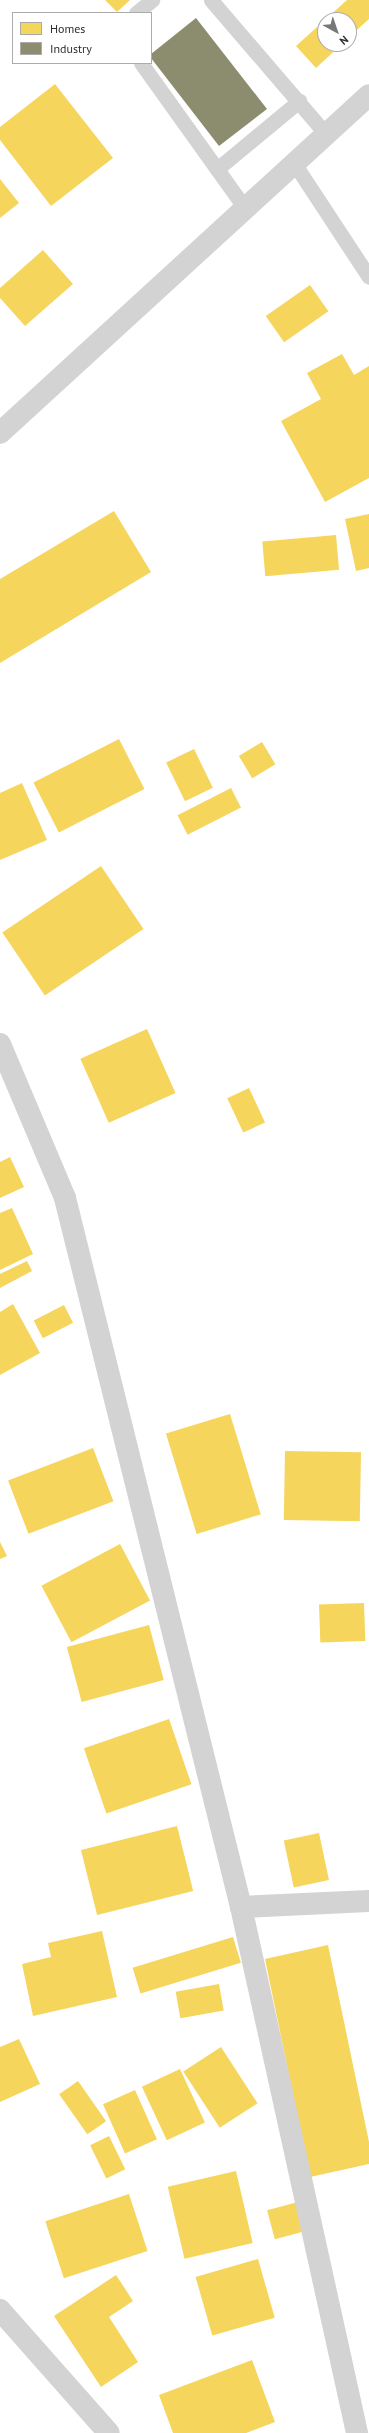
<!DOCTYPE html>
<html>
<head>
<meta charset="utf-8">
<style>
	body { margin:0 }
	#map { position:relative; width:369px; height:2433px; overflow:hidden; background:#fff; font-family:"PT Sans",sans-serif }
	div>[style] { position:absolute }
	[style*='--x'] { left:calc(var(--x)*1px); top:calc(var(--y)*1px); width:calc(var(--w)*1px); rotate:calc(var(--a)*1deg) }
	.homes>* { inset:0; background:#f6d55c; transform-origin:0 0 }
	.industry>* { inset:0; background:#8c8c6e }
	.service>* { height:15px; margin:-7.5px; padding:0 7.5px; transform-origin:7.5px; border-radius:7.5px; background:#d3d3d3 }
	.minor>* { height:22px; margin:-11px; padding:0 11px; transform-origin:11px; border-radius:11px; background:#d3d3d3 }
	.tertiary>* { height:22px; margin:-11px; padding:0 11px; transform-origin:11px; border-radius:11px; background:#d3d3d3 }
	span { translate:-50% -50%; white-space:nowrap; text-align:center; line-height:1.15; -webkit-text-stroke:4px #fff; paint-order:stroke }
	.legend { position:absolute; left:12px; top:12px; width:140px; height:52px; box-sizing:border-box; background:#fff; border:1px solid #ababab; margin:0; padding:5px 7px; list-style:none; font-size:12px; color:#2e2e2e }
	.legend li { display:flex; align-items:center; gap:8px; height:20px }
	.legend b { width:20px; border:1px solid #ababab }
	.north { position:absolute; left:317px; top:12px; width:40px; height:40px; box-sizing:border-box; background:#fff; border:1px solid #ababab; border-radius:50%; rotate:140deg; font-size:11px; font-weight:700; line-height:16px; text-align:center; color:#2e2e2e }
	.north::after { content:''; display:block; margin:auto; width:14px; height:18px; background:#777; clip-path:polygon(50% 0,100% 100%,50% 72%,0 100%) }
</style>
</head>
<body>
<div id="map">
	<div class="homes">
		<div style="clip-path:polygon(105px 0,130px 0,117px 12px)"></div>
		<div style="clip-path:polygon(347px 0,369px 0,369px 19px,349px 37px,349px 20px,325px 20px,325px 44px,342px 44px,316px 68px,296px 46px)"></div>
		<div style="clip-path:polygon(55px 84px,113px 158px,51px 206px,0 140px,0 127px)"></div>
		<div style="clip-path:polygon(0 179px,19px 203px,0 218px)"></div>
		<div style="clip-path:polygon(43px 250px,73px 284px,25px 326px,0 298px,0 288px)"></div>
		<div style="left:310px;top:285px;width:32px;height:54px;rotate:55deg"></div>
		<div style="clip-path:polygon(342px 354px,354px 375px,369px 366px,369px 478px,325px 502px,281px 421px,321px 399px,307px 373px)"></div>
		<div style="clip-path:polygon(114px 511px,151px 572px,0 663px,0 579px)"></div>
		<div style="clip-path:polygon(369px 514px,369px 568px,356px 571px,345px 519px)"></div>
		<div style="left:336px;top:535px;width:35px;height:74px;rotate:85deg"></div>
		<div style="left:119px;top:739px;width:56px;height:96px;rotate:63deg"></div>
		<div style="left:262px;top:742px;width:26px;height:27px;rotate:59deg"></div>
		<div style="left:194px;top:749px;width:43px;height:31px;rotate:64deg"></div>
		<div style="clip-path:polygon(22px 783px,47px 840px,0 860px,0 793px)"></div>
		<div style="left:231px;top:788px;width:22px;height:60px;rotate:63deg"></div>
		<div style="left:101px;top:866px;width:76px;height:119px;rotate:56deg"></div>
		<div style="left:147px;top:1029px;width:70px;height:73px;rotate:66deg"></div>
		<div style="left:249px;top:1088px;width:38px;height:24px;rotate:65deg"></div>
		<div style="clip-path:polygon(10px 1157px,24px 1187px,0 1198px,0 1162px)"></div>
		<div style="clip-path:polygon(12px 1208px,33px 1254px,0 1270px,0 1213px)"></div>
		<div style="clip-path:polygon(27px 1261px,32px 1271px,0 1288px,0 1274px)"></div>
		<div style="clip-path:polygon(13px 1304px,40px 1353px,0 1375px,0 1312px)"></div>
		<div style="left:64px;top:1305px;width:20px;height:34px;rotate:63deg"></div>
		<div style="left:230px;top:1414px;width:105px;height:67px;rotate:73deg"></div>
		<div style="left:93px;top:1448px;width:57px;height:91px;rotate:69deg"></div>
		<div style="left:285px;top:1451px;width:76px;height:69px;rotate:1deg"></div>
		<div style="clip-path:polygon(0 1542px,7px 1556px,0 1559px)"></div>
		<div style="left:120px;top:1544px;width:64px;height:89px;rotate:62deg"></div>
		<div style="left:364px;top:1603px;width:38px;height:45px;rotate:88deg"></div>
		<div style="left:149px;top:1625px;width:57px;height:85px;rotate:75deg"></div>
		<div style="left:169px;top:1719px;width:69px;height:90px;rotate:71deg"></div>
		<div style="left:177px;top:1826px;width:67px;height:99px;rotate:76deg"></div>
		<div style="left:319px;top:1833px;width:48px;height:36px;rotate:78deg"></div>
		<div style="clip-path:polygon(102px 1931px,117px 1997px,33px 2016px,22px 1964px,51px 1957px,48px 1943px)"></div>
		<div style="left:233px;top:1937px;width:27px;height:105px;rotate:73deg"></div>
		<div style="clip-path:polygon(328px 1945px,369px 2142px,369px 2164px,310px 2177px,265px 1959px)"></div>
		<div style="left:219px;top:1984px;width:27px;height:44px;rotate:80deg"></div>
		<div style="clip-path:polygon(19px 2039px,40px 2084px,0 2102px,0 2047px)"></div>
		<div style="left:221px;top:2047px;width:67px;height:45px;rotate:57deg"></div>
		<div style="left:180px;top:2069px;width:59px;height:42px;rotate:65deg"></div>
		<div style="left:78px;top:2081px;width:49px;height:23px;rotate:55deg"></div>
		<div style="left:135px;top:2090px;width:54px;height:35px;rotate:66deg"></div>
		<div style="left:109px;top:2136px;width:37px;height:21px;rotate:64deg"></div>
		<div style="left:236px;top:2171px;width:74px;height:70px;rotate:77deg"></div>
		<div style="left:129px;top:2194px;width:60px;height:88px;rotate:72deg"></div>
		<div style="left:298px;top:2202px;width:30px;height:32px;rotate:75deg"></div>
		<div style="left:258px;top:2259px;width:61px;height:65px;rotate:74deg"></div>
		<div style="clip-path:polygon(116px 2275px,133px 2301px,109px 2317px,138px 2362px,101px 2387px,54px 2316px)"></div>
		<div style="clip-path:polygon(252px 2360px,275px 2422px,246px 2433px,173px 2433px,159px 2395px)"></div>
	</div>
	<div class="industry">
		<div style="clip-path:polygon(196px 18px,267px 109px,219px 146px,151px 58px,151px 54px)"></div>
	</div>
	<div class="service">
		<div style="--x:211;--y:0;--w:177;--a:49.4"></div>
		<div style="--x:136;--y:13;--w:21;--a:-39"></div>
		<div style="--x:141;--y:63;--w:177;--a:54.4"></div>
		<div style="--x:294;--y:163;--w:136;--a:56.7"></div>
		<div style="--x:217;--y:169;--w:107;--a:-39.7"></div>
	</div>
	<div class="minor">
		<div style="--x:0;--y:1044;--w:167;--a:67.1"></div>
		<div style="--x:65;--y:1198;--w:731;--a:76.06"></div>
		<div style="--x:241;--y:1907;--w:539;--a:77.56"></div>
		<div style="--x:241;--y:1907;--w:128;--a:-2.7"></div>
		<div style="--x:0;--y:2310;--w:164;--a:48.5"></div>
	</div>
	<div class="tertiary">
		<div style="--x:0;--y:433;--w:500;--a:-42.49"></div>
	</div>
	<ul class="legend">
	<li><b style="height:11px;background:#f6d55c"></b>Homes</li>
	<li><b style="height:11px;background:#8c8c6e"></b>Industry</li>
	</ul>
	<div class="north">N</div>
</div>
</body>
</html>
